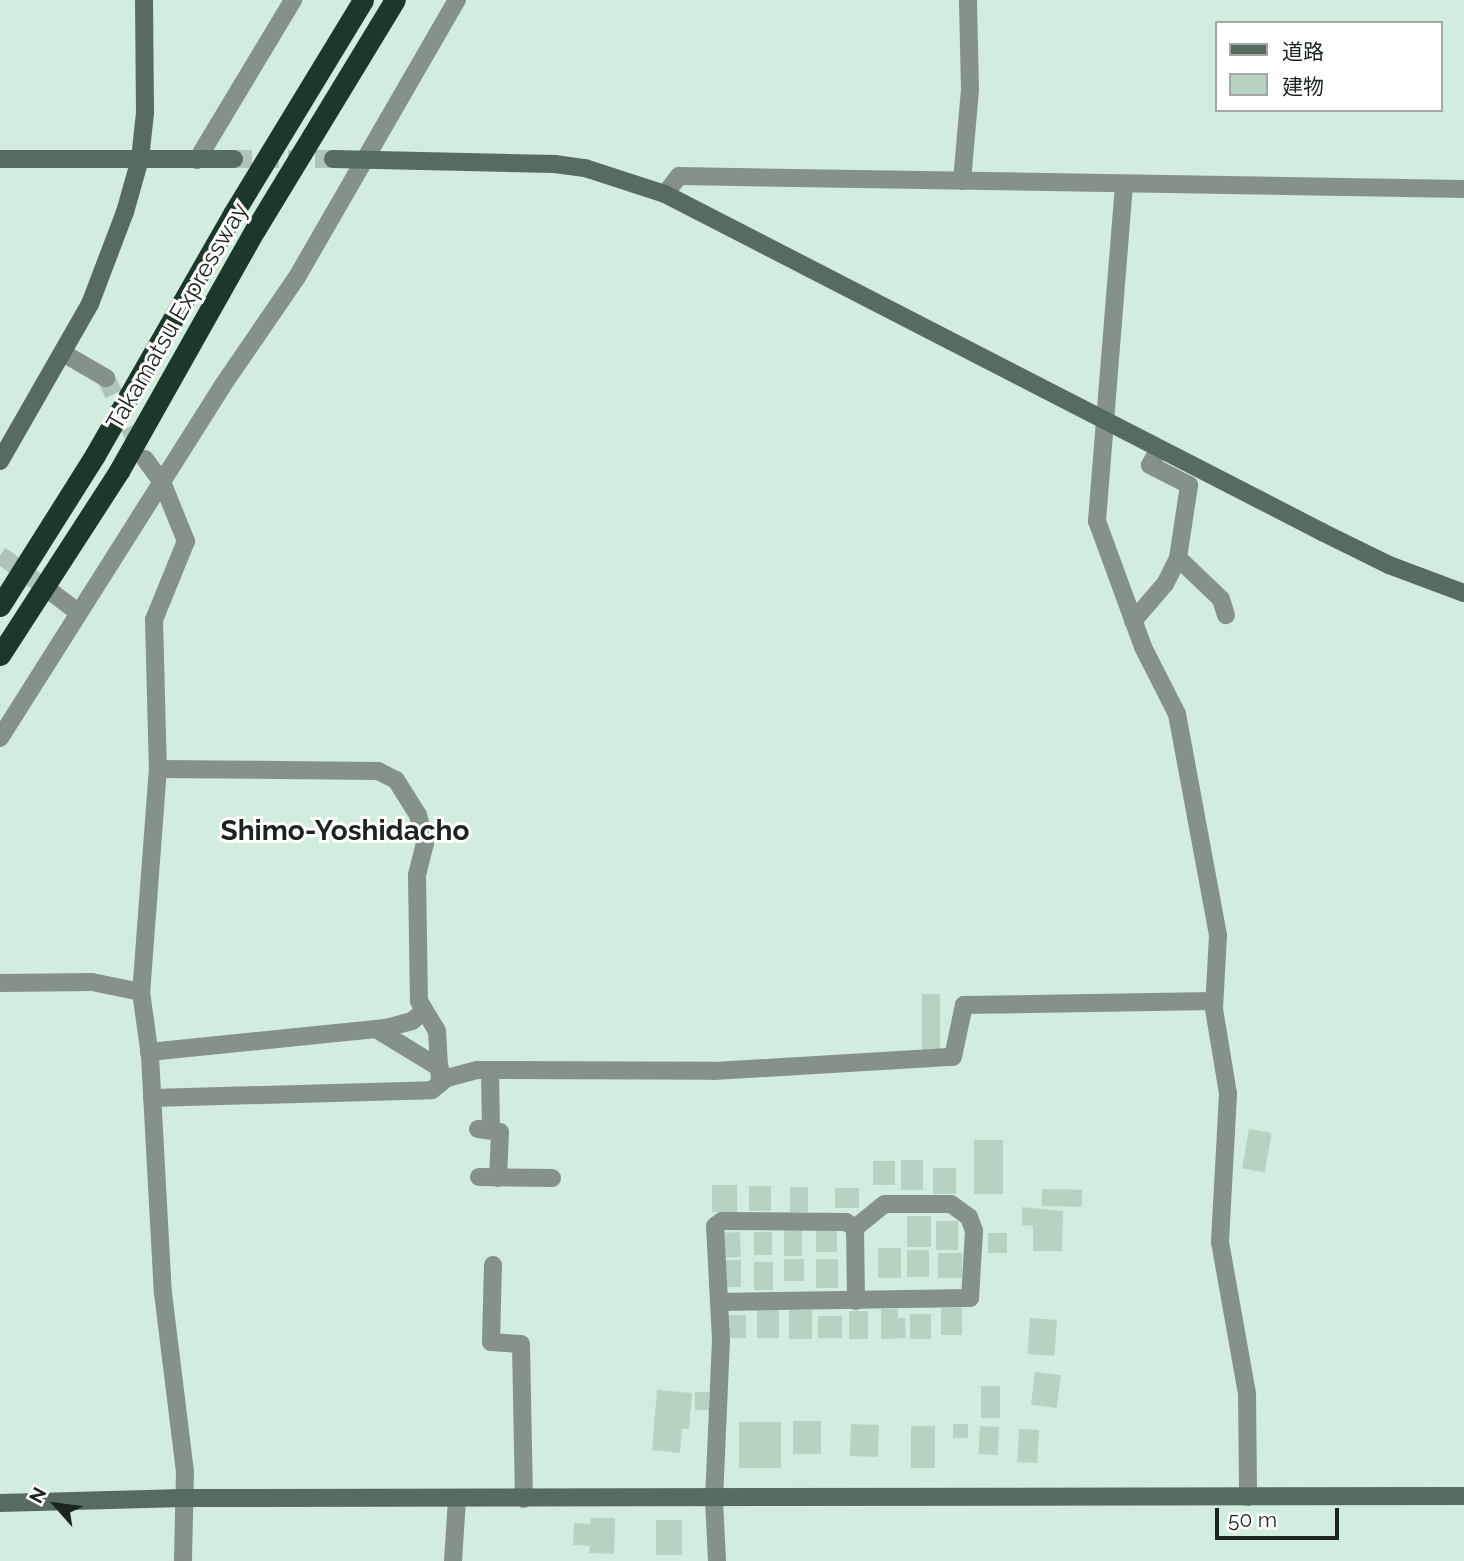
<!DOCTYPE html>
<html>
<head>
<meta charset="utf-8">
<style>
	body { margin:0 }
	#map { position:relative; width:1464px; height:1561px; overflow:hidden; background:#d2ecdd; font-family:Raleway,"Noto Sans JP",sans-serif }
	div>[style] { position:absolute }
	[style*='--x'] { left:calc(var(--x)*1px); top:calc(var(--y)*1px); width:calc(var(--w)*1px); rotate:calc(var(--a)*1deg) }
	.building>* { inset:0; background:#b8d2c2; transform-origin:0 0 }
	.street-tunnel>* { height:18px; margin-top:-9px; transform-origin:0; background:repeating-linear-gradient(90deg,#adc4b7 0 18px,transparent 0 27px) }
	.secondary-tunnel>* { height:18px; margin-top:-9px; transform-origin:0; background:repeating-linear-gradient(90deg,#adc4b7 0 18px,transparent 0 27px) }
	.street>* { height:18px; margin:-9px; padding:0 9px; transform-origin:9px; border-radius:9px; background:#85928a }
	.secondary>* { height:18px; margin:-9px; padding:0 9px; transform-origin:9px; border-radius:9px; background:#576b5f }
	.highway>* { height:21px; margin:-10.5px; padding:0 10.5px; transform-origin:10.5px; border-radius:10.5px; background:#1c3829 }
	span { translate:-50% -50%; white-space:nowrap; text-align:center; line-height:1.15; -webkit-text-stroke:6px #fff; paint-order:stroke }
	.street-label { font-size:24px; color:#1b241f }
	.quarter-label { font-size:28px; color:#1b241f; font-weight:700 }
	.legend { position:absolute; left:1215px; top:21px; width:228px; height:91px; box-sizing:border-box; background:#fff; border:2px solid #a4a7a5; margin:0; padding:9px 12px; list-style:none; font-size:21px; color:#1b241f }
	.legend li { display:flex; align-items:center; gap:14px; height:35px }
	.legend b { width:35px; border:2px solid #a4a7a5 }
	.north { position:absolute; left:21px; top:1470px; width:70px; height:70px; -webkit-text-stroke:5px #fff; paint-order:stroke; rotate:298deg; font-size:19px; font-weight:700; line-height:28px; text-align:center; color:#1b241f }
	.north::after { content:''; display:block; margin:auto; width:24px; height:32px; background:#1b241f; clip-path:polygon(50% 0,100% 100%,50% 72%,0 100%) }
	.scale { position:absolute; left:1215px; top:1508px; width:124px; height:32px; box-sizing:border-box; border:4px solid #1b241f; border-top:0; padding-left:9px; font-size:21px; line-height:24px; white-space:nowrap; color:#1b241f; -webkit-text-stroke:5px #fff; paint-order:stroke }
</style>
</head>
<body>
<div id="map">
	<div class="building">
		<div style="left:922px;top:994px;width:18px;height:57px"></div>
		<div style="left:1249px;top:1129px;width:23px;height:40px;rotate:10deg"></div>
		<div style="left:974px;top:1140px;width:29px;height:54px"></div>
		<div style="left:901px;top:1160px;width:22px;height:30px"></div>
		<div style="left:873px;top:1161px;width:22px;height:24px"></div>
		<div style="left:933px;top:1168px;width:23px;height:26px"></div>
		<div style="left:712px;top:1185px;width:25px;height:27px"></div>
		<div style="left:749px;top:1186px;width:22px;height:25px"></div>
		<div style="left:790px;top:1187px;width:18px;height:25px"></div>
		<div style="left:835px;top:1188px;width:24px;height:20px"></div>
		<div style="left:1042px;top:1189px;width:40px;height:17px;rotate:1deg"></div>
		<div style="clip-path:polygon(1022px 1207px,1063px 1211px,1062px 1251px,1033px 1251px,1033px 1226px,1022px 1225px)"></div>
		<div style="left:907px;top:1216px;width:24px;height:31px"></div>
		<div style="left:936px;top:1221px;width:22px;height:29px"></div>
		<div style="left:816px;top:1228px;width:21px;height:24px"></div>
		<div style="left:784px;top:1229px;width:18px;height:27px"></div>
		<div style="left:740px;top:1232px;width:25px;height:21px;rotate:88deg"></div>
		<div style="left:754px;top:1232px;width:18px;height:23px"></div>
		<div style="left:1007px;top:1233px;width:20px;height:19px;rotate:90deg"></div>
		<div style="left:901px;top:1248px;width:30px;height:23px;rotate:90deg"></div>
		<div style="left:907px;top:1250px;width:22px;height:27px"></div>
		<div style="left:938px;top:1253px;width:24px;height:25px"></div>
		<div style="left:784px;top:1259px;width:20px;height:22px"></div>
		<div style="left:816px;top:1259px;width:22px;height:29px"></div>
		<div style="left:722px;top:1260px;width:19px;height:27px"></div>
		<div style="left:754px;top:1262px;width:19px;height:28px"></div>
		<div style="left:941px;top:1308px;width:21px;height:27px"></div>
		<div style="left:757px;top:1309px;width:22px;height:29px"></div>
		<div style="clip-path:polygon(881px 1309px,898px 1309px,898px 1318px,905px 1318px,906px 1338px,881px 1339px)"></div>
		<div style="left:789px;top:1310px;width:23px;height:29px"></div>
		<div style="left:849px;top:1311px;width:19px;height:28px"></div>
		<div style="left:910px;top:1314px;width:21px;height:25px"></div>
		<div style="left:728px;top:1315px;width:18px;height:23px"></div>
		<div style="left:818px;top:1316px;width:24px;height:22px"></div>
		<div style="left:1030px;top:1318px;width:27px;height:36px;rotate:4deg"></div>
		<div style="left:1035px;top:1372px;width:26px;height:33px;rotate:7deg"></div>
		<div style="left:981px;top:1386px;width:19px;height:32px"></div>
		<div style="clip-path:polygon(657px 1390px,692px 1393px,689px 1429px,682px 1429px,680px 1453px,652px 1450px)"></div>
		<div style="left:695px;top:1392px;width:14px;height:18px"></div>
		<div style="left:793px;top:1421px;width:28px;height:33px"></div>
		<div style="left:739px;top:1422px;width:42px;height:46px"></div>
		<div style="left:851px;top:1424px;width:28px;height:32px;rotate:2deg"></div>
		<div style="left:953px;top:1424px;width:15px;height:14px"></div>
		<div style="left:911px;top:1426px;width:24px;height:42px"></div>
		<div style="left:980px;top:1426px;width:19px;height:28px;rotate:3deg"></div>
		<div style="left:1019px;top:1429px;width:20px;height:33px;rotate:3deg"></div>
		<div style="clip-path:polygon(591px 1518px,615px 1518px,614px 1554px,589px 1553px,590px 1546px,573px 1545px,574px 1523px,590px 1524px)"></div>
		<div style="left:656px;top:1520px;width:26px;height:35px"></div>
	</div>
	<div class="street-tunnel">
		<div style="--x:106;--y:378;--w:81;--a:64.4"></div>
		<div style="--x:0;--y:555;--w:62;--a:35.8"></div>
	</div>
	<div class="secondary-tunnel">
		<div style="--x:234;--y:159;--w:99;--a:0"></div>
	</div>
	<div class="street">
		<div style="--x:197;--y:160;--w:187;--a:-59"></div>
		<div style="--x:962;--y:181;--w:91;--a:-85"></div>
		<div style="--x:970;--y:90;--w:90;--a:-91.3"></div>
		<div style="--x:1124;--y:185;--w:337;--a:94.6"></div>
		<div style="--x:1097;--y:521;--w:134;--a:69.9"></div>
		<div style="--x:1143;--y:647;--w:75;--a:63.1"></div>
		<div style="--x:1177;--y:714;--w:225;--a:79.5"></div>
		<div style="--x:1218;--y:935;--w:74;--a:93.1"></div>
		<div style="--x:1214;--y:1009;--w:86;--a:80.6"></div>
		<div style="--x:1228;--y:1094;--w:148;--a:93.1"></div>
		<div style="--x:1220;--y:1242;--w:153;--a:79.9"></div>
		<div style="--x:1247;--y:1393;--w:104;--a:89.4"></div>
		<div style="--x:665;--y:194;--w:23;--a:-52"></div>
		<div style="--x:679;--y:176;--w:785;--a:0.95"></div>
		<div style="--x:63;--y:353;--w:50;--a:30.2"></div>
		<div style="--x:145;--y:459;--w:29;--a:54"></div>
		<div style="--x:162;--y:482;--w:64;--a:67.9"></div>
		<div style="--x:186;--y:541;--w:85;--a:112.1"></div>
		<div style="--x:154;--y:620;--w:148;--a:88.5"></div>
		<div style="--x:158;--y:768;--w:225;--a:94.3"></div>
		<div style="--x:141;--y:992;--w:65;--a:82"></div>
		<div style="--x:150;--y:1056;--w:237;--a:86.9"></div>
		<div style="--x:163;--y:1293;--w:179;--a:83"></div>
		<div style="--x:185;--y:1471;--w:90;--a:91.3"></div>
		<div style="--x:1178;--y:558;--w:59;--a:43.6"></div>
		<div style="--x:1221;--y:599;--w:17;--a:73"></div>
		<div style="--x:50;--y:591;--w:34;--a:37"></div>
		<div style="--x:1133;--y:621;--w:49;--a:-49.1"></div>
		<div style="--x:1165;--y:584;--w:29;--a:-63"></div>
		<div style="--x:1178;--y:558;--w:74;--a:-81.4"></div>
		<div style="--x:1189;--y:485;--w:44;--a:-152.9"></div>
		<div style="--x:1150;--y:465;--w:18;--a:-61"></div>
		<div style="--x:0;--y:738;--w:414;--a:-57.7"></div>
		<div style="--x:221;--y:388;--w:135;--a:-55.6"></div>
		<div style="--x:297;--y:277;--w:320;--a:-60"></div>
		<div style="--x:158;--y:769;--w:220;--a:0.5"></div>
		<div style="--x:378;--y:771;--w:20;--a:27"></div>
		<div style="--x:396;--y:780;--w:41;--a:57.8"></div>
		<div style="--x:418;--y:815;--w:29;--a:76"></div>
		<div style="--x:425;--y:843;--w:33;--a:104"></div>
		<div style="--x:417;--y:875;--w:126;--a:89.1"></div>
		<div style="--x:419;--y:1001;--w:35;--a:59"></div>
		<div style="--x:437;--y:1031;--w:52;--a:86.7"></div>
		<div style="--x:0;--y:983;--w:92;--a:-0.6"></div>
		<div style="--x:92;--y:982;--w:50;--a:11.5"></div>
		<div style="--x:376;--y:1029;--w:75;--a:31.4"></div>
		<div style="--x:149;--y:1052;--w:238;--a:-5.8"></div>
		<div style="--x:386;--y:1028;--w:27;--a:-15"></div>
		<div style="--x:412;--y:1021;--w:16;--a:-40"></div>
		<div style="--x:490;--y:1070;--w:58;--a:89"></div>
		<div style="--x:152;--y:1098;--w:280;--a:-1.6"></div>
		<div style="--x:432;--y:1090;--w:19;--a:-39"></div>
		<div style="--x:447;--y:1078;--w:31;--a:-15"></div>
		<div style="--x:477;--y:1070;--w:237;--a:0.2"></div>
		<div style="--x:714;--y:1071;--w:239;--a:-3.4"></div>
		<div style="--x:953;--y:1057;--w:53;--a:-78.1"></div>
		<div style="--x:964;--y:1005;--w:250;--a:-0.9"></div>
		<div style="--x:478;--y:1129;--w:22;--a:8"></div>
		<div style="--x:500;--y:1132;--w:46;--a:92.5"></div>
		<div style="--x:479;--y:1177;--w:73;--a:0.8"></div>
		<div style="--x:855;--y:1228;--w:73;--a:89.2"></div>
		<div style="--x:493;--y:1265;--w:77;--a:91.5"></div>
		<div style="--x:491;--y:1342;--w:30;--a:4"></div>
		<div style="--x:521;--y:1344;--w:155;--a:88.9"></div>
		<div style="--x:453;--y:1561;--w:62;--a:-86.3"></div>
		<div style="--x:717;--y:1561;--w:61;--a:-92.8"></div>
		<div style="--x:714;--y:1500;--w:160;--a:-87.5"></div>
		<div style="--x:721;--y:1340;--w:114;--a:-93"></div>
		<div style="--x:715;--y:1226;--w:9;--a:-36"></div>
		<div style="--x:722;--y:1221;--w:124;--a:0.5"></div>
		<div style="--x:846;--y:1222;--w:11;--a:34"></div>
		<div style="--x:855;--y:1228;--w:38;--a:-39"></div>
		<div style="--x:885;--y:1204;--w:66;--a:0"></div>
		<div style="--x:951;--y:1204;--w:22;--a:36"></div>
		<div style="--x:969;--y:1217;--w:15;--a:70"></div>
		<div style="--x:974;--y:1231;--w:67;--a:93.4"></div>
		<div style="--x:970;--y:1298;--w:251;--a:179.1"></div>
	</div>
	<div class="secondary">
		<div style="--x:0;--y:159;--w:234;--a:0"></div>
		<div style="--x:333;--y:159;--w:222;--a:1.3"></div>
		<div style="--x:555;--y:164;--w:30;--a:8"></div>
		<div style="--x:585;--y:168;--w:84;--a:18"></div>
		<div style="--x:665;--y:194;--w:739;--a:27.22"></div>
		<div style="--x:1322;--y:532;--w:75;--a:26.2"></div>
		<div style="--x:1389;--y:565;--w:80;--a:20.5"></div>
		<div style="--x:0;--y:461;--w:181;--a:-60.2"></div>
		<div style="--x:90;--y:304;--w:98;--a:-69.2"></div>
		<div style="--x:125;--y:212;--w:55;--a:-74.2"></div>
		<div style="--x:140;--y:159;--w:46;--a:-83.8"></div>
		<div style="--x:145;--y:113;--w:113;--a:-90.5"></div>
		<div style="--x:0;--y:1503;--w:183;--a:-1.6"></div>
		<div style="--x:183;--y:1498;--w:1281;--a:-0.09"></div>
	</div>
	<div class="highway">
		<div style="--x:0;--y:606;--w:178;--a:-57.8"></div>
		<div style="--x:95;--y:455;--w:278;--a:-60.2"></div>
		<div style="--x:233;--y:214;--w:250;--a:-58.7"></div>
		<div style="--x:0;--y:655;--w:219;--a:-57.1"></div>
		<div style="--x:119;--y:471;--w:277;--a:-60.6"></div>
		<div style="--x:255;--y:230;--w:269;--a:-58.7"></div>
	</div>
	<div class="street-label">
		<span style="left:177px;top:316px;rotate:-60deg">Takamatsu Expressway</span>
	</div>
	<div class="quarter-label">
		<span style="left:345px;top:831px">Shimo-Yoshidacho</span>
	</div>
	<ul class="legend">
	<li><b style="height:9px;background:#576b5f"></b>道路</li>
	<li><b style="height:19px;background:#b8d2c2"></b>建物</li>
	</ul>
	<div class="north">N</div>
	<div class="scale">50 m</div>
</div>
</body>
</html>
